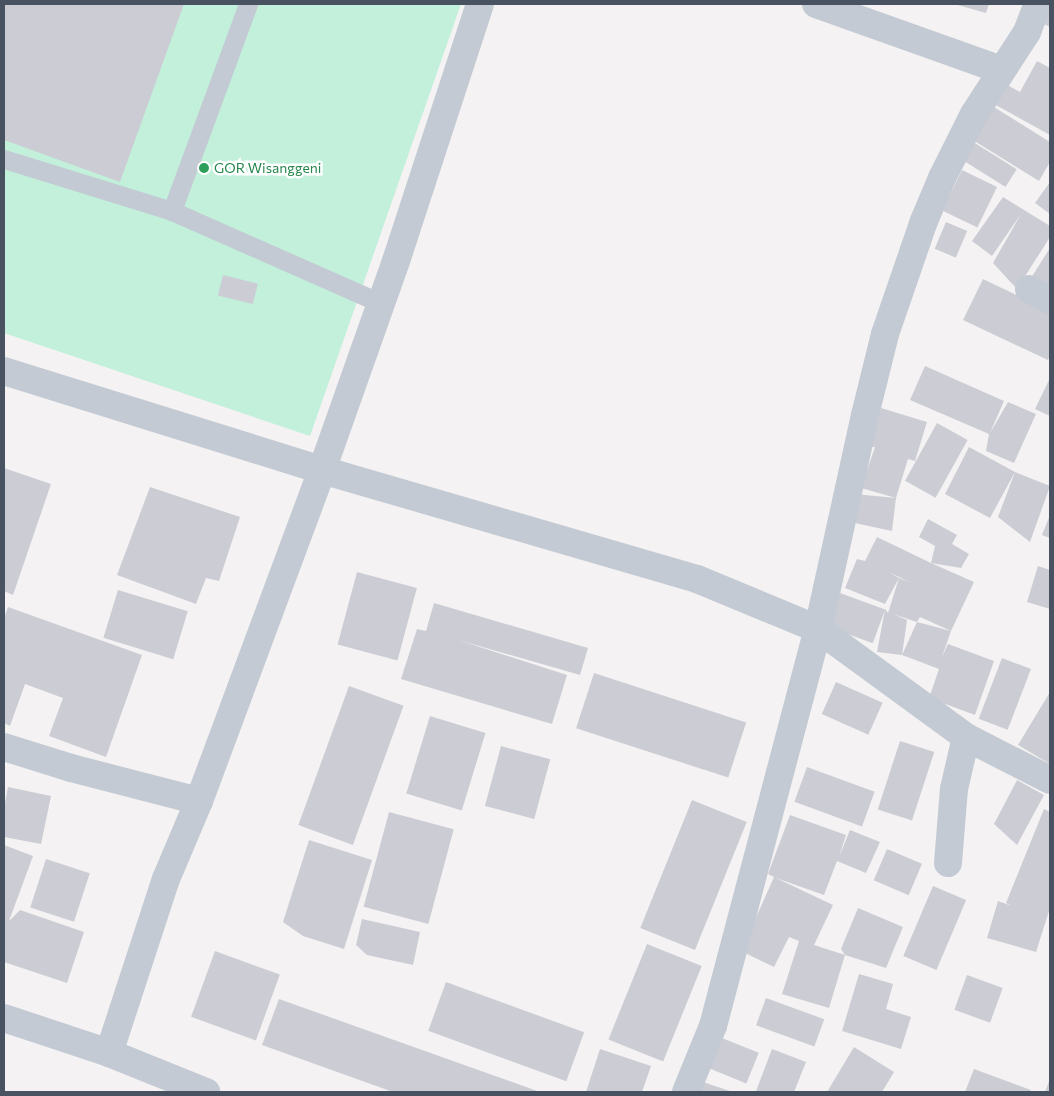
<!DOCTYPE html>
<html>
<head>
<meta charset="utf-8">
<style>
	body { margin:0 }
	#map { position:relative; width:1054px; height:1096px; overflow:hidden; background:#f4f2f2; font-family:Commissioner,sans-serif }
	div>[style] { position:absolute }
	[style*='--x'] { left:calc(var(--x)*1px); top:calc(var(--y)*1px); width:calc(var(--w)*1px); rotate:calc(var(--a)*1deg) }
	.green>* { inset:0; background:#c2f0db }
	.building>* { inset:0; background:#cccdd4; transform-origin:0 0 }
	.lane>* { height:19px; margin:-9.5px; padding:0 9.5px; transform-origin:9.5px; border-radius:9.5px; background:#c3cad3 }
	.street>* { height:28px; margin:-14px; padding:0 14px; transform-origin:14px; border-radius:14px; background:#c3cad3 }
	.dots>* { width:14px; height:14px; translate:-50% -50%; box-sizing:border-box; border:2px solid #fff; border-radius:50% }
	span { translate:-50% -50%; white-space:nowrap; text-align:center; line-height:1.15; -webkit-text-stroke:5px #fff; paint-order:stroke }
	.leisure-label { font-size:14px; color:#27864d }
	.left { translate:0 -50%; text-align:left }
	.frame { position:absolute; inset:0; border:5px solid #495260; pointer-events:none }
</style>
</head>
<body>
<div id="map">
	<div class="green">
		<div style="clip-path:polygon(4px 4px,461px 4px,310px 436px,4px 333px)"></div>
	</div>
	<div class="building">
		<div style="clip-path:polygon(4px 4px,184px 4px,120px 182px,4px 140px)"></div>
		<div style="clip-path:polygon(954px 4px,989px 4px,986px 13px)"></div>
		<div style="clip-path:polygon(1050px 8px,1050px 27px,1044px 24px)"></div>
		<div style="clip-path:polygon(1037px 61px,1050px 68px,1050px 135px,992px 103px,1004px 83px,1020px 92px)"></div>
		<div style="clip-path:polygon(989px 104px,1050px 142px,1050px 162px,1039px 181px,968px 137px)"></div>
		<div style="left:970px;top:140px;width:55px;height:21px;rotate:32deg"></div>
		<div style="left:962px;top:170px;width:39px;height:45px;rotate:26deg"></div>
		<div style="clip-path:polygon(1050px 182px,1050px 214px,1035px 203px)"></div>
		<div style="clip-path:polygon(1003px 197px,1050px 226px,1050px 237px,1017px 289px,993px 263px,1021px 214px,992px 256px,972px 241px)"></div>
		<div style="left:946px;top:222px;width:23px;height:29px;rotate:23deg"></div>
		<div style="clip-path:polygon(1050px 248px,1050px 291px,1031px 278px)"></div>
		<div style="left:223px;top:275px;width:36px;height:21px;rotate:14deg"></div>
		<div style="clip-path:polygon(983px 279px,1050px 311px,1050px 355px,1048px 360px,963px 320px)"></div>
		<div style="clip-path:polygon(925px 366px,1004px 401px,990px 433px,1008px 402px,1036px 414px,1014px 463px,986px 451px,989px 434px,910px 400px)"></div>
		<div style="clip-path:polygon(1050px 378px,1050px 416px,1035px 409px)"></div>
		<div style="clip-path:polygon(881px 408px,927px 422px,915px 461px,908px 459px,896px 498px,892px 531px,850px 522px,855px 494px,896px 498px,861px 488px,875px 447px,870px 447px)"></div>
		<div style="left:937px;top:423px;width:35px;height:66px;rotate:29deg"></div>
		<div style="clip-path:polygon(969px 447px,1015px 472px,1050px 486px,1030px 542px,998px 517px,1015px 472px,990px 518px,945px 494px)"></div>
		<div style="clip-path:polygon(4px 468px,51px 484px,13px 595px,4px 591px)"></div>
		<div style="clip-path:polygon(150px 487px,240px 517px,219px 581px,206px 578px,196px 604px,117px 575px)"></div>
		<div style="clip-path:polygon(1050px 515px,1050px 538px,1042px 535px)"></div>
		<div style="clip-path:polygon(928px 519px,957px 535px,952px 544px,969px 554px,961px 568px,931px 563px,974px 582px,951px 631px,942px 657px,948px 644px,994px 661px,975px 715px,929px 698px,939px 669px,902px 655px,917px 622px,951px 631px,920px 617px,917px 622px,893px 614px,907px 620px,902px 655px,877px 652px,885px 609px,888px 613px,899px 578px,909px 582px,889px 572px,899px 578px,885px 604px,845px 588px,857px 559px,865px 561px,877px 537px,931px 563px,935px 546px,919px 537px)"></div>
		<div style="clip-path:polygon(1038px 566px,1050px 570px,1050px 609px,1027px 602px)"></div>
		<div style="left:357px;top:572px;width:62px;height:75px;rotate:15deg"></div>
		<div style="left:118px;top:590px;width:73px;height:50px;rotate:17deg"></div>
		<div style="left:840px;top:593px;width:48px;height:36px;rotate:20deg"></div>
		<div style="clip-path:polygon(434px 603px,588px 648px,580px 675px,458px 640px,567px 675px,552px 724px,401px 679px,417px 629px,426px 631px)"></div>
		<div style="clip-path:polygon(8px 607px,142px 655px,106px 757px,49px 736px,63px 698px,25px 684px,10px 726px,4px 723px,4px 618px)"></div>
		<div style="left:1002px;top:658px;width:31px;height:65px;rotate:21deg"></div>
		<div style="left:594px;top:673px;width:160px;height:58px;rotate:18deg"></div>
		<div style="left:836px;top:682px;width:51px;height:35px;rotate:24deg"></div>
		<div style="left:349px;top:686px;width:58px;height:148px;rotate:20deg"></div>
		<div style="clip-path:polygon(1050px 692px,1050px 764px,1018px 745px)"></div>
		<div style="left:430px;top:716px;width:58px;height:81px;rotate:17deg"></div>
		<div style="left:900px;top:741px;width:36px;height:72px;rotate:18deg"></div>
		<div style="left:501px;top:746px;width:51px;height:62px;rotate:15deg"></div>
		<div style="left:807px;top:767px;width:72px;height:37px;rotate:20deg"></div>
		<div style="clip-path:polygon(1017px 780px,1044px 795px,1017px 845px,994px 824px)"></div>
		<div style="clip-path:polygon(8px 787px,51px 796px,41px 844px,4px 837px,4px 808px)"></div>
		<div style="left:692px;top:800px;width:59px;height:138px;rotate:22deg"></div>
		<div style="clip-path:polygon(1044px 809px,1050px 812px,1050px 908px,1036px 952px,987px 938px,998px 901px,1012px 906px,1006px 903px)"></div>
		<div style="left:389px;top:812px;width:67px;height:98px;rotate:15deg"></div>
		<div style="clip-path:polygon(790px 815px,846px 835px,839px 857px,850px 830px,880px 842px,866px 873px,837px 861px,824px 895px,776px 878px,833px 905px,814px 945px,845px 955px,829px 1008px,782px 994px,799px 941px,789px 937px,774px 967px,741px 951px,774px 877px,768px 874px)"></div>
		<div style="clip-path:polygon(309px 840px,372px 860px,344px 949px,303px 936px,283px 922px)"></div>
		<div style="clip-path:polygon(4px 845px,33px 856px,9px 921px,20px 910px,84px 932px,67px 983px,4px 962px)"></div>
		<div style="left:887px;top:849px;width:38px;height:34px;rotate:23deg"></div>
		<div style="left:46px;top:859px;width:46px;height:51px;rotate:18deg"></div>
		<div style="left:933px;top:886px;width:36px;height:76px;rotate:23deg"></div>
		<div style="clip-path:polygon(858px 908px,903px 927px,886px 968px,845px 955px,841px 949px)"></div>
		<div style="clip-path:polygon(362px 919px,420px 932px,413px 965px,367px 955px,356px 945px)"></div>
		<div style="left:647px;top:944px;width:59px;height:103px;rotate:22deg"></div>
		<div style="left:215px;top:951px;width:69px;height:70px;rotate:20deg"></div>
		<div style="clip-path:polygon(859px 974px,893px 984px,886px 1009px,911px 1017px,901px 1049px,842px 1031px)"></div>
		<div style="left:967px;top:975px;width:38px;height:37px;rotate:20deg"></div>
		<div style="left:446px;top:982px;width:147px;height:52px;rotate:20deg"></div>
		<div style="left:766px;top:998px;width:62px;height:29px;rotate:20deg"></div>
		<div style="clip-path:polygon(279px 999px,540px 1092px,393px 1092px,262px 1045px)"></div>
		<div style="left:717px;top:1036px;width:45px;height:33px;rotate:22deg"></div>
		<div style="clip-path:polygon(854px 1047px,894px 1072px,882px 1092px,827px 1092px)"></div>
		<div style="clip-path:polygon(600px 1049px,651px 1066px,642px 1092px,586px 1092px)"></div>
		<div style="clip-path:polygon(772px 1049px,806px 1062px,794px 1092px,756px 1091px)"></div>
		<div style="clip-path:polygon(974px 1069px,1031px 1090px,1030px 1092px,965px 1092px)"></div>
		<div style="clip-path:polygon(1050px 1079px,1050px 1092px,1045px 1092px)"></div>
		<div style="clip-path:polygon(703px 1082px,733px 1092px,700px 1092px)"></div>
	</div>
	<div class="lane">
		<div style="--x:248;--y:4;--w:221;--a:110.2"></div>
		<div style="--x:172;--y:211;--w:228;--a:23.8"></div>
		<div style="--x:4;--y:159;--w:176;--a:17.2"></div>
	</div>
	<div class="street">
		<div style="--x:816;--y:4;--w:196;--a:19.6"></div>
		<div style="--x:1029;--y:289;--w:24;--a:28"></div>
		<div style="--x:4;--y:371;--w:333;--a:17.3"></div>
		<div style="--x:322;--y:470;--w:391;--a:16.2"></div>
		<div style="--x:697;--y:579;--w:131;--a:22.5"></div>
		<div style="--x:818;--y:629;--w:183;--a:36.1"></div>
		<div style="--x:966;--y:737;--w:94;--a:27.1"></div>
		<div style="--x:4;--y:747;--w:70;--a:17.4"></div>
		<div style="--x:71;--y:768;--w:132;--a:14.5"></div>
		<div style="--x:948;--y:863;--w:74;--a:-85.4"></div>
		<div style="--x:954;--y:789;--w:53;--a:-77"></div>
		<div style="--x:4;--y:1018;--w:111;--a:18.4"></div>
		<div style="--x:109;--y:1053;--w:105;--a:21.9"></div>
		<div style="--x:109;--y:1053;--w:183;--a:-71.9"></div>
		<div style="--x:166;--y:879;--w:85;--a:-67.1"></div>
		<div style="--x:199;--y:801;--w:353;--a:-69.6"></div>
		<div style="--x:322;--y:470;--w:222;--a:-70.5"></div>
		<div style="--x:396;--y:261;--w:270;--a:-71.9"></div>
		<div style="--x:686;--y:1092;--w:71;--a:-67.8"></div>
		<div style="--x:713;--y:1026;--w:411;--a:-75.2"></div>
		<div style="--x:818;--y:629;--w:219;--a:-77.6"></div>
		<div style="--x:865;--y:415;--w:83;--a:-76.1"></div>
		<div style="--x:885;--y:334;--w:120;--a:-71"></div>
		<div style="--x:924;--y:221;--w:47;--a:-67.3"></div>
		<div style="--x:942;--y:178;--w:72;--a:-63.4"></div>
		<div style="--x:974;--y:114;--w:98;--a:-57.1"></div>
		<div style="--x:1027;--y:32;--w:30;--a:-69"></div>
	</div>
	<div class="dots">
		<div style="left:204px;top:168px;background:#2e9e5b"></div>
	</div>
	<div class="leisure-label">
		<span class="left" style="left:214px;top:168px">GOR Wisanggeni</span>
	</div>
	<div class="frame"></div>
</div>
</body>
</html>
